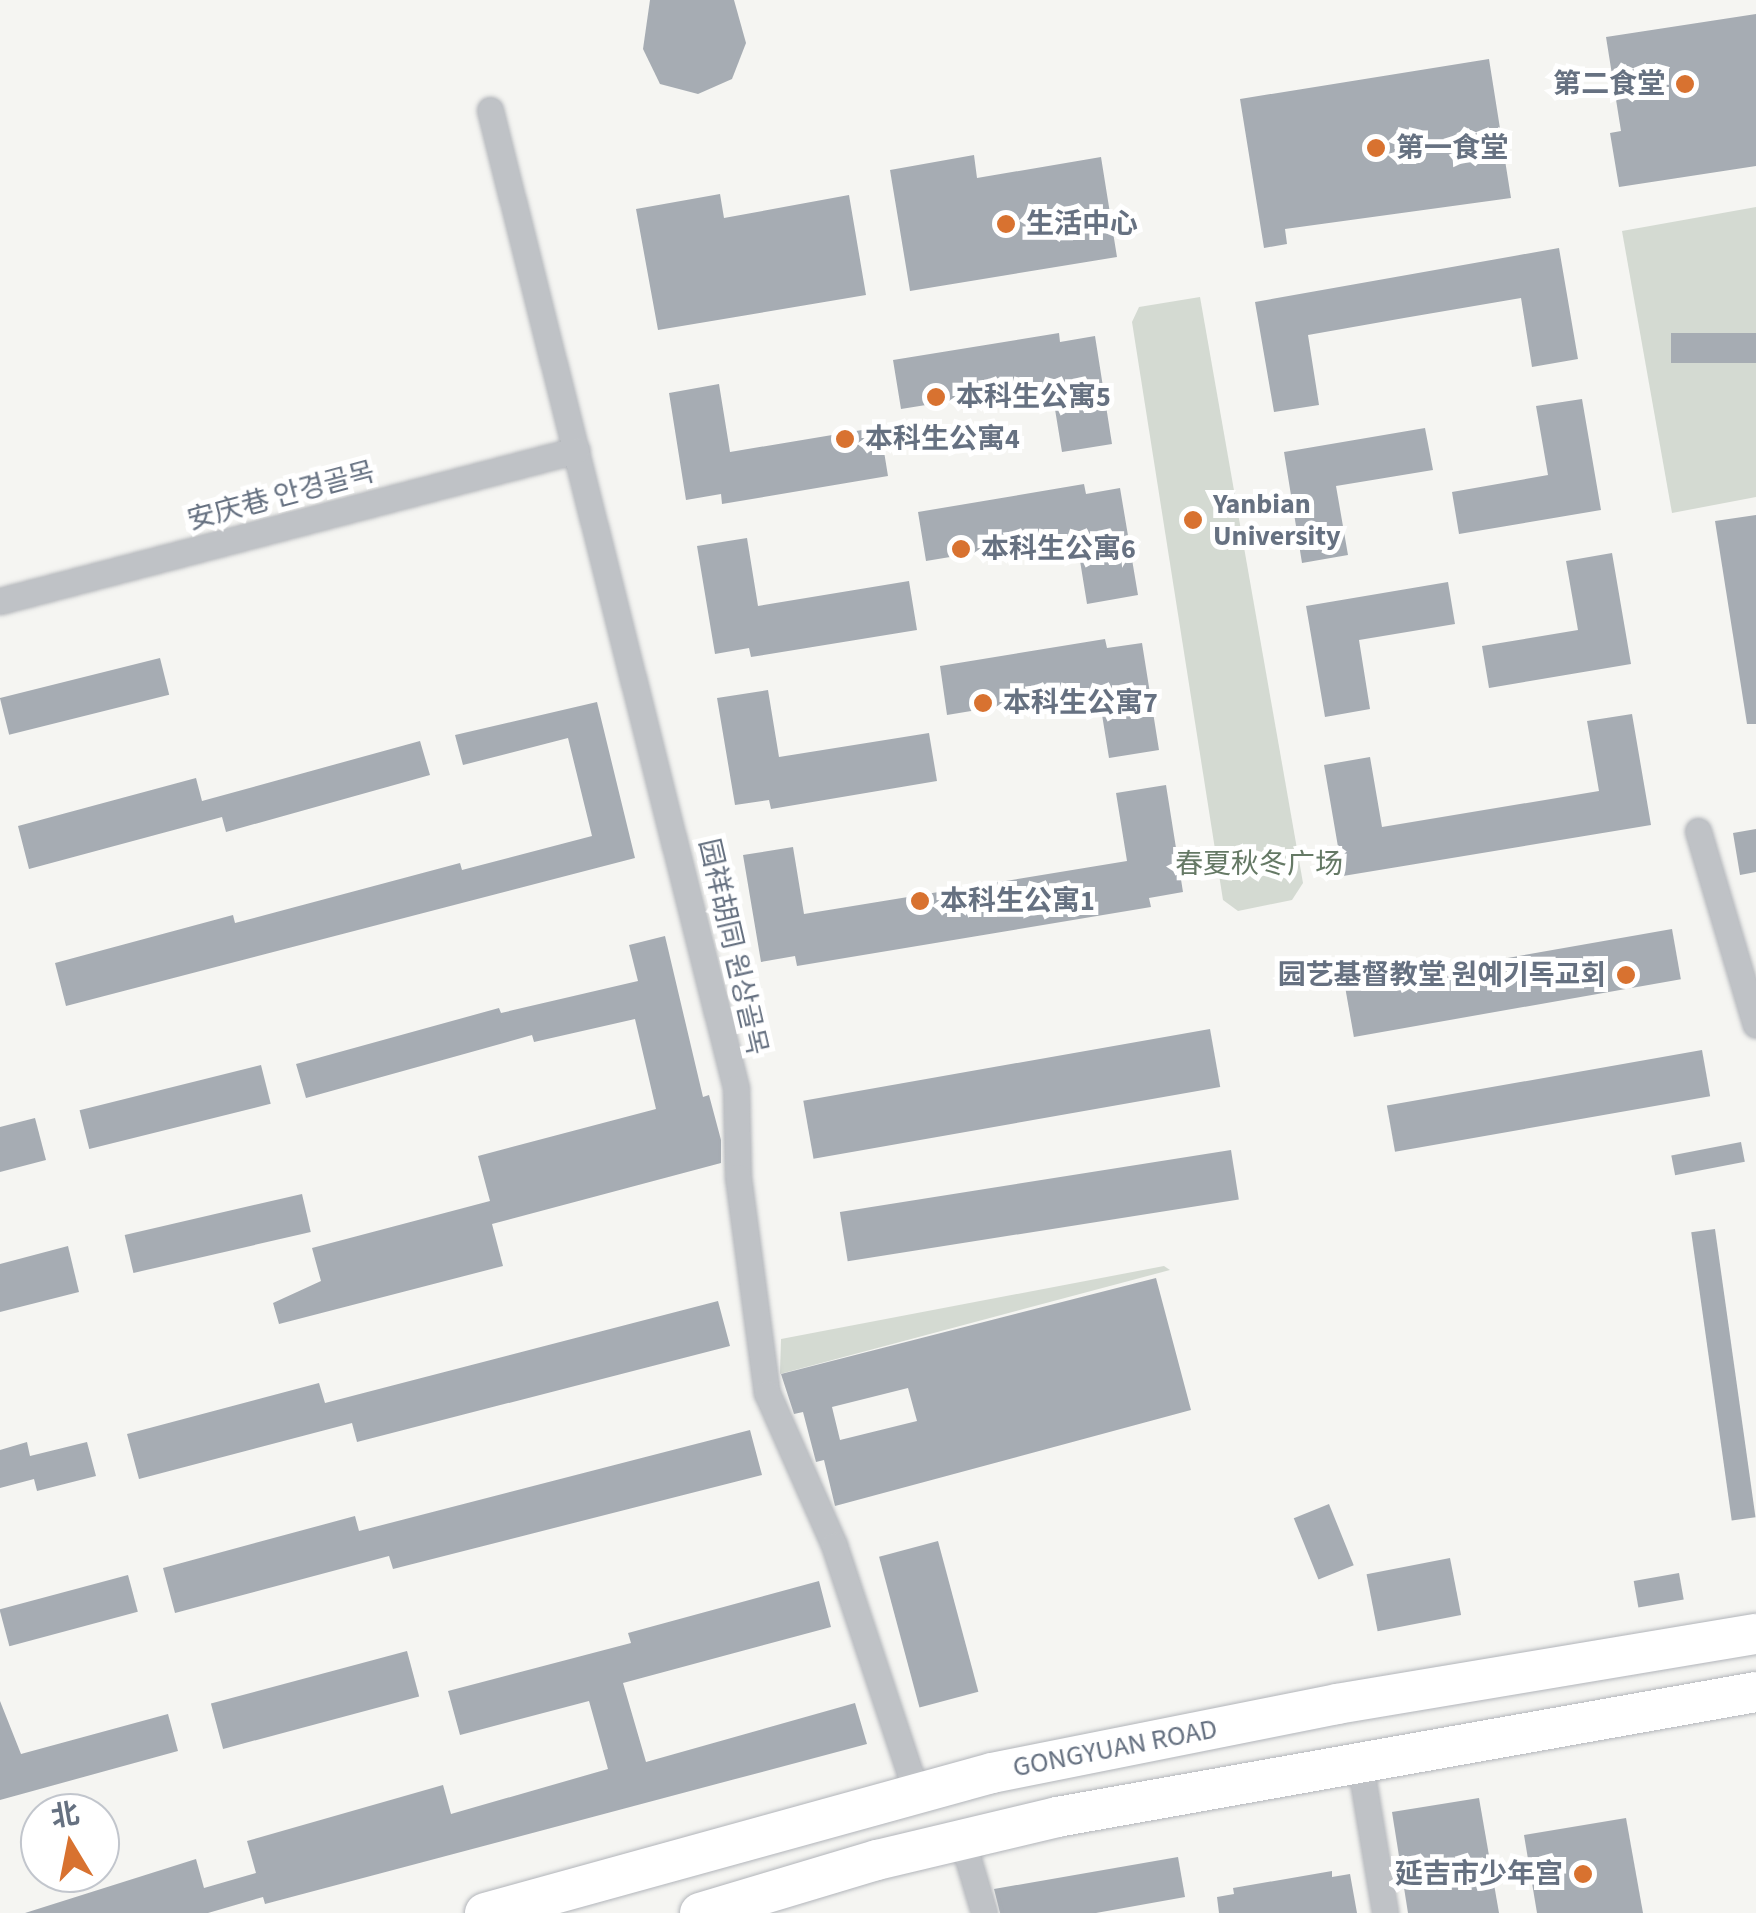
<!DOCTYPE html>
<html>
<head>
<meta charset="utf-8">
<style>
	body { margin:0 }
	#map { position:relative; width:1756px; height:1913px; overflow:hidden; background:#f5f5f2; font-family:"Source Sans 3","Noto Sans SC","Noto Sans KR",sans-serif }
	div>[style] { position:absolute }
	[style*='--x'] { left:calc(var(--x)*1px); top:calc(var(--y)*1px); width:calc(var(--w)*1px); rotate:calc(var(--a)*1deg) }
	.green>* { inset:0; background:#d4dad2 }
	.building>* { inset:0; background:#a6acb3; transform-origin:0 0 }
	.roads { filter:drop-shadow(0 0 2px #b2b5ba) drop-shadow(0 0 2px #b2b5ba) }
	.street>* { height:25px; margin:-12.5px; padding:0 12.5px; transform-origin:12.5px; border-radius:12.5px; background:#bfc2c6 }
	.primary>* { height:40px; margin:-20px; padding:0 20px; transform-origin:20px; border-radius:20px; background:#fff }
	.dots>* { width:28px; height:28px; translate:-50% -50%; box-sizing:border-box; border:5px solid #fff; border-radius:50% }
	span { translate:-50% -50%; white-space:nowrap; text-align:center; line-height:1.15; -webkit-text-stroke:10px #fff; paint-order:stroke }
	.poi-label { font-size:28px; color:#667181; font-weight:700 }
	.right { translate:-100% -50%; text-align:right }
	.left { translate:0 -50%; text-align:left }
	.street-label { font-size:28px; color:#667181 }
	.park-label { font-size:28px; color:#657965 }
	.north { position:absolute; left:20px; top:1793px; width:100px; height:100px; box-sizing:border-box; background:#fff; border:2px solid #c2c6cd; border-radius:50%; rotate:350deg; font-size:28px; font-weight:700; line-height:40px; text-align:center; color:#667181 }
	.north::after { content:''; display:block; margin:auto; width:35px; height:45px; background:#d87230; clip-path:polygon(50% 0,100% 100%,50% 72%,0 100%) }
</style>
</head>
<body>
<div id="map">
	<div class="green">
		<div style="clip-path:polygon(1756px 207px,1756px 497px,1672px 513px,1622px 231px)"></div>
		<div style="clip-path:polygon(1200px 297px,1303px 883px,1292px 900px,1238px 911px,1223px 900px,1132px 322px,1139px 307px)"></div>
		<div style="clip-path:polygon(1164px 1266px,1170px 1270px,780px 1374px,781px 1339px)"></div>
	</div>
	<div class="building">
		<div style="clip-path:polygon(650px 0,734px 0,746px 43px,732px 79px,698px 94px,660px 84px,643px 49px)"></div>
		<div style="clip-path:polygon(1756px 14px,1756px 166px,1619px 187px,1610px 133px,1621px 131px,1606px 37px)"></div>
		<div style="clip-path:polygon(1489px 59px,1511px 198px,1285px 229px,1287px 244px,1264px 248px,1240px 99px)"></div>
		<div style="clip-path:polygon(974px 155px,977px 178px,1101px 157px,1117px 257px,910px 291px,890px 170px)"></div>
		<div style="clip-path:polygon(720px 194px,724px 218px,849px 195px,866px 295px,658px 330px,636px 209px)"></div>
		<div style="clip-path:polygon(1559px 248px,1578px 359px,1532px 367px,1521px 298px,1404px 318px,1308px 335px,1319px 405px,1274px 412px,1255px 302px)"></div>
		<div style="clip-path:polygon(1059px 333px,1060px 342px,1095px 336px,1112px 444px,1062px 452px,1051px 385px,901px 409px,893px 360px)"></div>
		<div style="left:1756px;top:333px;width:30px;height:85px;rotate:90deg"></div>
		<div style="clip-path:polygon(719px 384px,730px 452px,880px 427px,888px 476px,722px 504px,721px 494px,686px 500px,669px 393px)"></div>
		<div style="clip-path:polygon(1582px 399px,1601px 510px,1459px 534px,1452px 492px,1548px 475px,1536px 406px)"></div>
		<div style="clip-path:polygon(1425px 428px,1433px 470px,1336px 486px,1348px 555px,1302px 563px,1284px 452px)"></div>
		<div style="clip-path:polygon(1084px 484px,1086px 494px,1120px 488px,1138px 595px,1087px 604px,1076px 536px,926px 561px,918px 512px)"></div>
		<div style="clip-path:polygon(1756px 515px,1756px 724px,1747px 724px,1715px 521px)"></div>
		<div style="clip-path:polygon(747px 538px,758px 606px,909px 581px,917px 630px,751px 657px,749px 648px,715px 654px,697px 546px)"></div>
		<div style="clip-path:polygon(1612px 553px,1631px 664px,1489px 688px,1482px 646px,1578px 630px,1566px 561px)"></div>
		<div style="clip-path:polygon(1448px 582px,1455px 624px,1359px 640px,1370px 709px,1325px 717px,1306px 606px)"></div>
		<div style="clip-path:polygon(1105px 639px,1107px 648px,1142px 643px,1159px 750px,1109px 758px,1098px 690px,947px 715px,940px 666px)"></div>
		<div style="left:160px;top:658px;width:38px;height:165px;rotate:76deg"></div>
		<div style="clip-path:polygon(768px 690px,779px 757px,929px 733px,937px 781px,771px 809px,769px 800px,735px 805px,717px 698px)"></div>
		<div style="clip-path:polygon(597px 702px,635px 858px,66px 1006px,55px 963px,233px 915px,235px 923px,460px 863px,462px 870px,592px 836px,568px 738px,463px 765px,455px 735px)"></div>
		<div style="clip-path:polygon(1632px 714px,1651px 825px,1343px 876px,1324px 765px,1370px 757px,1382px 827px,1599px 791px,1587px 721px)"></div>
		<div style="clip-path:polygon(420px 741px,430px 775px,226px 832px,222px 817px,29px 869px,18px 826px,196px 778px,202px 801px)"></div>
		<div style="clip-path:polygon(1166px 785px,1183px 892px,1149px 898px,1151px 907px,797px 966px,795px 956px,761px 962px,743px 855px,793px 847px,804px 914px,1127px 861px,1116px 793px)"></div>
		<div style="clip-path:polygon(1756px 829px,1756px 872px,1740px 875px,1733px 833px)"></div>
		<div style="left:1672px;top:929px;width:51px;height:332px;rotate:80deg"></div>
		<div style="clip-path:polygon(665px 936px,703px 1097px,709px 1095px,721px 1140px,721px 1163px,492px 1224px,503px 1266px,279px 1324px,273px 1303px,321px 1281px,312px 1248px,490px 1201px,478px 1156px,656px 1109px,635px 1019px,534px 1042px,532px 1035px,306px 1098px,296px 1064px,499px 1008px,501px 1013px,638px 981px,629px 945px)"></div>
		<div style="left:1210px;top:1029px;width:59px;height:413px;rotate:80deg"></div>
		<div style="left:1702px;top:1050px;width:47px;height:320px;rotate:80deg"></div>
		<div style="left:261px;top:1065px;width:40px;height:187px;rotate:76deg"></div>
		<div style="clip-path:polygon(35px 1118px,46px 1160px,0 1172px,0 1127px)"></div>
		<div style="left:1741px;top:1142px;width:20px;height:71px;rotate:79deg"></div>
		<div style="left:1231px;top:1150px;width:50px;height:396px;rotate:81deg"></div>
		<div style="left:302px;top:1194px;width:39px;height:182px;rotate:77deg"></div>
		<div style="left:1715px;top:1229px;width:291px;height:24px;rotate:82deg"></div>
		<div style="clip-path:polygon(68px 1246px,79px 1292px,0 1312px,0 1264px)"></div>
		<div style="clip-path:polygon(evenodd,1156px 1278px,1191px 1410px,835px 1506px,824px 1460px,816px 1462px,803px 1412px,794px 1414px,781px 1374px,1156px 1278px,908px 1388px,917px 1421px,840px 1440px,832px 1407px,908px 1388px)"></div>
		<div style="clip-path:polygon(718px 1301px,730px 1346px,357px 1442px,352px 1423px,139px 1479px,127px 1434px,319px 1383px,325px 1403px)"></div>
		<div style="clip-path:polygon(750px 1430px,762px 1475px,393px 1569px,389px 1556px,175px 1613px,163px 1568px,355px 1516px,359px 1531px)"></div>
		<div style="clip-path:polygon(27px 1442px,30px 1456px,87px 1442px,96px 1476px,37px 1491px,34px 1479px,0 1488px,0 1450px)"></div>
		<div style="left:1329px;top:1504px;width:66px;height:38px;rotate:68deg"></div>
		<div style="left:938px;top:1541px;width:156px;height:61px;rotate:75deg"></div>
		<div style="left:1450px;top:1558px;width:58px;height:85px;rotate:79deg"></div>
		<div style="left:1679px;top:1573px;width:27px;height:46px;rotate:80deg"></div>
		<div style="left:128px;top:1575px;width:38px;height:133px;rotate:75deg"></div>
		<div style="clip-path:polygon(819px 1581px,831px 1627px,623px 1683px,646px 1762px,855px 1703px,867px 1744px,265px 1904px,263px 1897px,208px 1913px,25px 1913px,196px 1859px,204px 1888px,256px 1873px,247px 1841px,443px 1785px,451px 1814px,608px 1769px,589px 1701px,460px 1735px,448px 1691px,631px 1643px,628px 1633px)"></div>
		<div style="left:407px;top:1651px;width:47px;height:203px;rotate:75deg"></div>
		<div style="clip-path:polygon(0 1701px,21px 1754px,168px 1714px,178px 1751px,0 1800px)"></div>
		<div style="clip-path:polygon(1479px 1798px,1499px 1913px,1408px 1913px,1392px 1812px)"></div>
		<div style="clip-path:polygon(1626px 1818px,1643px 1913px,1537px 1913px,1524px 1835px)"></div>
		<div style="clip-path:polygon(1178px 1857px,1185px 1897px,1096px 1913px,1000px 1913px,994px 1889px)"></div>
		<div style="clip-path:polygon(1332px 1871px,1332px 1877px,1350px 1874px,1357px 1913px,1219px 1913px,1217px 1897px,1234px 1894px,1233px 1888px)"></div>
	</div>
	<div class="roads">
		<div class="street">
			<div style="--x:490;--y:110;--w:1008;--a:75.88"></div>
			<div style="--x:736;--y:1088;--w:89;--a:88.7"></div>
			<div style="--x:738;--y:1177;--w:218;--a:82.4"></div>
			<div style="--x:767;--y:1393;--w:166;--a:66.2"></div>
			<div style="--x:834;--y:1545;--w:259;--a:71.6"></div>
			<div style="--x:0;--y:601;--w:596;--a:-14.67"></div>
			<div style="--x:1698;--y:831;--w:202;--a:73.4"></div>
			<div style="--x:1360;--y:1763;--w:152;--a:80.5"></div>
			<div style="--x:962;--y:1839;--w:77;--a:73.4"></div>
		</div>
		<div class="primary">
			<div style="--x:485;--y:1913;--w:526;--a:-15.44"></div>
			<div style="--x:992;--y:1773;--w:352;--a:-11.3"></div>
			<div style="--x:1337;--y:1704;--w:425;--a:-9.5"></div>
			<div style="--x:700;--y:1913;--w:185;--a:-16.7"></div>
			<div style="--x:877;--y:1860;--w:185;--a:-13.4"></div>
			<div style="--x:1057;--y:1817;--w:710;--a:-10.14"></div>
		</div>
	</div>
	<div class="dots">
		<div style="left:1685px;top:84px;background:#d87230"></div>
		<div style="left:1376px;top:148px;background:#d87230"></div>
		<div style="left:1006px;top:224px;background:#d87230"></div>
		<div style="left:936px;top:397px;background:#d87230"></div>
		<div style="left:845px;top:439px;background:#d87230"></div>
		<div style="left:1193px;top:520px;background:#d87230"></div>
		<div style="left:961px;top:549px;background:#d87230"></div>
		<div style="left:983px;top:703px;background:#d87230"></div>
		<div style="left:920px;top:901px;background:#d87230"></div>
		<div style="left:1626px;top:975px;background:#d87230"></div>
		<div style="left:1583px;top:1874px;background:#d87230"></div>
	</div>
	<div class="poi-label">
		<span class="right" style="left:1665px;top:84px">第二食堂</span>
		<span class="left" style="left:1396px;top:148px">第一食堂</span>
		<span class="left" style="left:1026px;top:224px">生活中心</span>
		<span class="left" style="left:956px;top:397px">本科生公寓5</span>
		<span class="left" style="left:865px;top:439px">本科生公寓4</span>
		<span class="left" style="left:1213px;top:520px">Yanbian<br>University</span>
		<span class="left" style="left:981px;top:549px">本科生公寓6</span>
		<span class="left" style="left:1003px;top:703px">本科生公寓7</span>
		<span class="left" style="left:940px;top:901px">本科生公寓1</span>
		<span class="right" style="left:1606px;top:975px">园艺基督教堂 원예기독교회</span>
		<span class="right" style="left:1563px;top:1874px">延吉市少年宫</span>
	</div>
	<div class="street-label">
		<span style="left:281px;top:496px;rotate:-15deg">安庆巷 안경골목</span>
		<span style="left:733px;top:947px;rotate:77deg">园祥胡同 원상골목</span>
		<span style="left:1115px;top:1748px;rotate:-11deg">GONGYUAN ROAD</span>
	</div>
	<div class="park-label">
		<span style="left:1259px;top:864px">春夏秋冬广场</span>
	</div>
	<div class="north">北</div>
</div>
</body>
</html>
